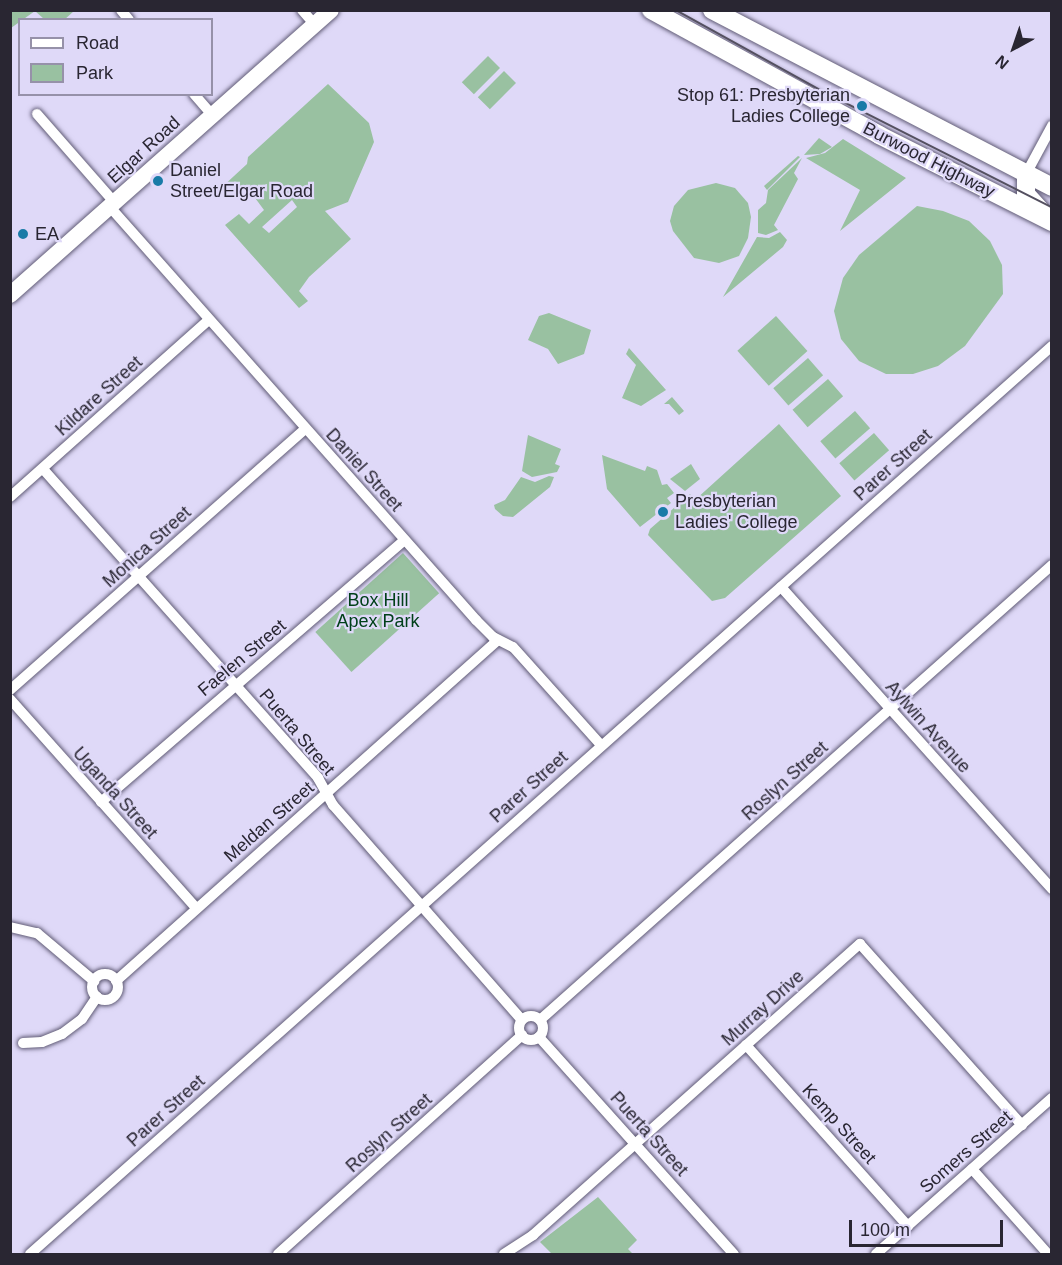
<!DOCTYPE html>
<html>
<head>
<meta charset="utf-8">
<style>
	body { margin:0 }
	#map { position:relative; width:1062px; height:1265px; overflow:hidden; background:#dfd9f8; font-family:Arial,sans-serif }
	div>[style] { position:absolute }
	[style*='--x'] { left:calc(var(--x)*1px); top:calc(var(--y)*1px); width:calc(var(--w)*1px); rotate:calc(var(--a)*1deg) }
	.green>* { inset:0; background:#99c1a1; transform-origin:0 0 }
	.roads { filter:drop-shadow(0 0 2px #615c76) drop-shadow(0 0 2px #615c76) }
	.street>* { height:10px; margin:-5px; padding:0 5px; transform-origin:5px; border-radius:5px; background:#fff }
	.street>.ring { margin:-5px; padding:0; box-sizing:content-box; background:none; border:10px solid #fff; border-radius:50% }
	.primary>* { height:16px; margin:-8px; padding:0 8px; transform-origin:8px; border-radius:8px; background:#fff }
	.highway>* { height:18px; margin:-9px; padding:0 9px; transform-origin:9px; border-radius:9px; background:#fff }
	.tram>* { height:1.5px; margin:-0.75px; padding:0 0.75px; transform-origin:0.75px; border-radius:0.75px; background:#545060 }
	.dots>* { width:16px; height:16px; translate:-50% -50%; box-sizing:border-box; border:3px solid #dfd9f8; border-radius:50% }
	span { translate:-50% -50%; white-space:nowrap; text-align:center; line-height:1.15; -webkit-text-stroke:4.5px #dfd9f8; paint-order:stroke }
	.poi-label { font-size:18px; color:#292632 }
	.right { translate:-100% -50%; text-align:right }
	.left { translate:0 -50%; text-align:left }
	.street-label { font-size:18px; color:#292632 }
	.park-label { font-size:18px; color:#004019 }
	.frame { position:absolute; inset:0; border:12px solid #292632; pointer-events:none }
	.legend { position:absolute; left:18px; top:18px; width:195px; height:78px; box-sizing:border-box; background:#dfd9f8; border:2px solid #9691a9; margin:0; padding:8px 10px; list-style:none; font-size:18px; color:#292632 }
	.legend li { display:flex; align-items:center; gap:12px; height:30px }
	.legend b { width:30px; border:2px solid #9691a9 }
	.north { position:absolute; left:984px; top:18px; width:60px; height:60px; -webkit-text-stroke:4px #dfd9f8; paint-order:stroke; rotate:220deg; font-size:16px; font-weight:700; line-height:24px; text-align:center; color:#292632 }
	.north::after { content:''; display:block; margin:auto; width:21px; height:27px; background:#292632; clip-path:polygon(50% 0,100% 100%,50% 72%,0 100%) }
	.scale { position:absolute; left:849px; top:1220px; width:154px; height:27px; box-sizing:border-box; border:3px solid #292632; border-top:0; padding-left:8px; font-size:18px; line-height:21px; white-space:nowrap; color:#292632; -webkit-text-stroke:4px #dfd9f8; paint-order:stroke }
</style>
</head>
<body>
<div id="map">
	<div class="green">
		<div style="clip-path:polygon(11px 10px,35px 10px,35px 11px,11px 28px)"></div>
		<div style="clip-path:polygon(35px 11px,74px 11px,64px 20px,44px 19px)"></div>
		<div style="left:488px;top:56px;width:17px;height:37px;rotate:45deg"></div>
		<div style="left:504px;top:71px;width:17px;height:37px;rotate:45deg"></div>
		<div style="clip-path:polygon(evenodd,328px 84px,369px 123px,374px 142px,348px 202px,325px 211px,351px 239px,309px 277px,299px 291px,308px 301px,299px 308px,225px 225px,239px 214px,249px 224px,264px 210px,247px 187px,228px 199px,221px 188px,247px 164px,248px 157px,328px 84px,292px 200px,297px 207px,269px 233px,262px 227px,292px 200px)"></div>
		<div style="clip-path:polygon(819px 138px,832px 147px,820px 154px,804px 155px)"></div>
		<div style="clip-path:polygon(843px 139px,906px 178px,840px 231px,860px 190px,806px 158px,825px 153px)"></div>
		<div style="clip-path:polygon(798px 156px,800px 157px,767px 190px,764px 186px)"></div>
		<div style="clip-path:polygon(802px 158px,794px 173px,798px 179px,774px 225px,778px 230px,766px 235px,758px 233px,758px 210px,766px 203px,768px 190px)"></div>
		<div style="clip-path:polygon(716px 183px,735px 188px,748px 203px,751px 217px,748px 238px,739px 256px,719px 263px,694px 258px,673px 231px,670px 221px,674px 206px,688px 190px)"></div>
		<div style="clip-path:polygon(917px 206px,943px 211px,969px 221px,990px 241px,1002px 265px,1003px 294px,965px 346px,938px 366px,913px 374px,886px 374px,859px 361px,841px 339px,834px 311px,843px 278px,859px 255px)"></div>
		<div style="clip-path:polygon(780px 232px,787px 240px,783px 247px,723px 297px,757px 237px,769px 238px)"></div>
		<div style="clip-path:polygon(549px 313px,591px 330px,584px 354px,558px 364px,548px 349px,528px 340px,539px 316px)"></div>
		<div style="left:776px;top:316px;width:47px;height:52px;rotate:48deg"></div>
		<div style="clip-path:polygon(629px 348px,666px 390px,641px 406px,622px 398px,636px 365px,626px 354px)"></div>
		<div style="left:808px;top:358px;width:23px;height:46px;rotate:49deg"></div>
		<div style="left:828px;top:379px;width:23px;height:47px;rotate:49deg"></div>
		<div style="clip-path:polygon(672px 397px,684px 411px,679px 415px,669px 404px,664px 404px)"></div>
		<div style="left:855px;top:411px;width:23px;height:46px;rotate:49deg"></div>
		<div style="clip-path:polygon(779px 424px,841px 496px,725px 598px,712px 601px,648px 535px,650px 529px,690px 494px,695px 500px)"></div>
		<div style="left:874px;top:433px;width:23px;height:46px;rotate:49deg"></div>
		<div style="clip-path:polygon(528px 435px,561px 449px,555px 464px,560px 466px,557px 472px,532px 477px,522px 471px)"></div>
		<div style="clip-path:polygon(602px 455px,645px 471px,647px 466px,657px 470px,662px 485px,667px 484px,674px 493px,667px 498px,671px 503px,640px 527px,607px 489px)"></div>
		<div style="clip-path:polygon(691px 464px,700px 479px,685px 491px,670px 479px)"></div>
		<div style="clip-path:polygon(549px 476px,554px 477px,550px 487px,513px 517px,503px 516px,495px 509px,494px 505px,505px 500px,521px 477px,535px 482px)"></div>
		<div style="left:403px;top:553px;width:54px;height:118px;rotate:48deg"></div>
		<div style="clip-path:polygon(598px 1197px,637px 1240px,628px 1249px,633px 1254px,552px 1254px,540px 1242px)"></div>
	</div>
	<div class="roads">
		<div class="street">
			<div style="--x:121;--y:10;--w:13;--a:51"></div>
			<div style="--x:302;--y:10;--w:20;--a:49"></div>
			<div style="--x:194;--y:94;--w:29;--a:49"></div>
			<div style="--x:37;--y:114;--w:118;--a:48.8"></div>
			<div style="--x:1026;--y:174;--w:55;--a:-61.6"></div>
			<div style="--x:110;--y:207;--w:552;--a:48.45"></div>
			<div style="--x:476;--y:620;--w:24;--a:45"></div>
			<div style="--x:493;--y:637;--w:22;--a:27"></div>
			<div style="--x:513;--y:647;--w:132;--a:48.1"></div>
			<div style="--x:43;--y:469;--w:414;--a:48.3"></div>
			<div style="--x:318;--y:778;--w:31;--a:61"></div>
			<div style="--x:333;--y:805;--w:286;--a:48.7"></div>
			<div style="--x:10;--y:497;--w:266;--a:-41.7"></div>
			<div style="--x:781;--y:587;--w:406;--a:48.1"></div>
			<div style="--x:10;--y:690;--w:394;--a:-41.5"></div>
			<div style="--x:10;--y:699;--w:280;--a:48.3"></div>
			<div style="--x:101;--y:802;--w:401;--a:-40.8"></div>
			<div style="--x:10;--y:927;--w:28;--a:13"></div>
			<div style="--x:37;--y:933;--w:75;--a:40.1"></div>
			<div class="ring" style="left:92px;top:974px;width:16px;height:16px"></div>
			<div style="--x:116;--y:981;--w:512;--a:-41.75"></div>
			<div class="ring" style="left:519px;top:1016px;width:14px;height:14px"></div>
			<div style="--x:540;--y:1020;--w:685;--a:-41.63"></div>
			<div style="--x:539;--y:1037;--w:292;--a:48.1"></div>
			<div style="--x:23;--y:1043;--w:19;--a:-3"></div>
			<div style="--x:42;--y:1042;--w:22;--a:-22"></div>
			<div style="--x:62;--y:1034;--w:25;--a:-37"></div>
			<div style="--x:82;--y:1019;--w:27;--a:-56"></div>
			<div style="--x:746;--y:1045;--w:243;--a:48.2"></div>
			<div style="--x:972;--y:1169;--w:114;--a:48.2"></div>
			<div style="--x:30;--y:1254;--w:1367;--a:-41.62"></div>
			<div style="--x:278;--y:1254;--w:328;--a:-41.9"></div>
			<div style="--x:504;--y:1254;--w:35;--a:-33"></div>
			<div style="--x:533;--y:1235;--w:438;--a:-41.7"></div>
			<div style="--x:860;--y:944;--w:243;--a:48.2"></div>
			<div style="--x:876;--y:1254;--w:235;--a:-41.6"></div>
		</div>
		<div class="primary">
			<div style="--x:10;--y:295;--w:429;--a:-41.6"></div>
		</div>
		<div class="highway">
			<div style="--x:651;--y:10;--w:260;--a:28.7"></div>
			<div style="--x:879;--y:135;--w:194;--a:26.7"></div>
			<div style="--x:712;--y:10;--w:383;--a:27.5"></div>
			<div style="--x:1026;--y:174;--w:20;--a:90"></div>
			<div style="--x:1026;--y:194;--w:25;--a:48"></div>
		</div>
	</div>
	<div class="tram">
		<div style="--x:676;--y:10;--w:171;--a:29"></div>
		<div style="--x:826;--y:93;--w:253;--a:26.8"></div>
	</div>
	<div class="dots">
		<div style="left:862px;top:106px;background:#197ba7"></div>
		<div style="left:158px;top:181px;background:#197ba7"></div>
		<div style="left:23px;top:234px;background:#197ba7"></div>
		<div style="left:663px;top:512px;background:#197ba7"></div>
	</div>
	<div class="poi-label">
		<span class="right" style="left:850px;top:106px">Stop 61: Presbyterian<br>Ladies College</span>
		<span class="left" style="left:170px;top:181px">Daniel<br>Street/Elgar Road</span>
		<span class="left" style="left:35px;top:234px">EA</span>
		<span class="left" style="left:675px;top:512px">Presbyterian<br>Ladies' College</span>
	</div>
	<div class="street-label">
		<span style="left:144px;top:150px;rotate:-42deg">Elgar Road</span>
		<span style="left:929px;top:160px;rotate:27deg">Burwood Highway</span>
		<span style="left:99px;top:396px;rotate:-42deg">Kildare Street</span>
		<span style="left:893px;top:465px;rotate:-42deg">Parer Street</span>
		<span style="left:364px;top:470px;rotate:48deg">Daniel Street</span>
		<span style="left:147px;top:547px;rotate:-42deg">Monica Street</span>
		<span style="left:242px;top:658px;rotate:-40deg">Faelen Street</span>
		<span style="left:928px;top:727px;rotate:48deg">Aylwin Avenue</span>
		<span style="left:297px;top:732px;rotate:50deg">Puerta Street</span>
		<span style="left:785px;top:781px;rotate:-42deg">Roslyn Street</span>
		<span style="left:529px;top:787px;rotate:-42deg">Parer Street</span>
		<span style="left:115px;top:793px;rotate:48deg">Uganda Street</span>
		<span style="left:269px;top:822px;rotate:-41deg">Meldan Street</span>
		<span style="left:763px;top:1008px;rotate:-42deg">Murray Drive</span>
		<span style="left:166px;top:1111px;rotate:-42deg">Parer Street</span>
		<span style="left:839px;top:1124px;rotate:48deg">Kemp Street</span>
		<span style="left:389px;top:1133px;rotate:-42deg">Roslyn Street</span>
		<span style="left:649px;top:1134px;rotate:48deg">Puerta Street</span>
		<span style="left:966px;top:1152px;rotate:-41deg">Somers Street</span>
	</div>
	<div class="park-label">
		<span style="left:378px;top:611px">Box Hill<br>Apex Park</span>
	</div>
	<div class="frame"></div>
	<ul class="legend">
	<li><b style="height:8px;background:#fff"></b>Road</li>
	<li><b style="height:16px;background:#99c1a1"></b>Park</li>
	</ul>
	<div class="north">N</div>
	<div class="scale">100 m</div>
</div>
</body>
</html>
